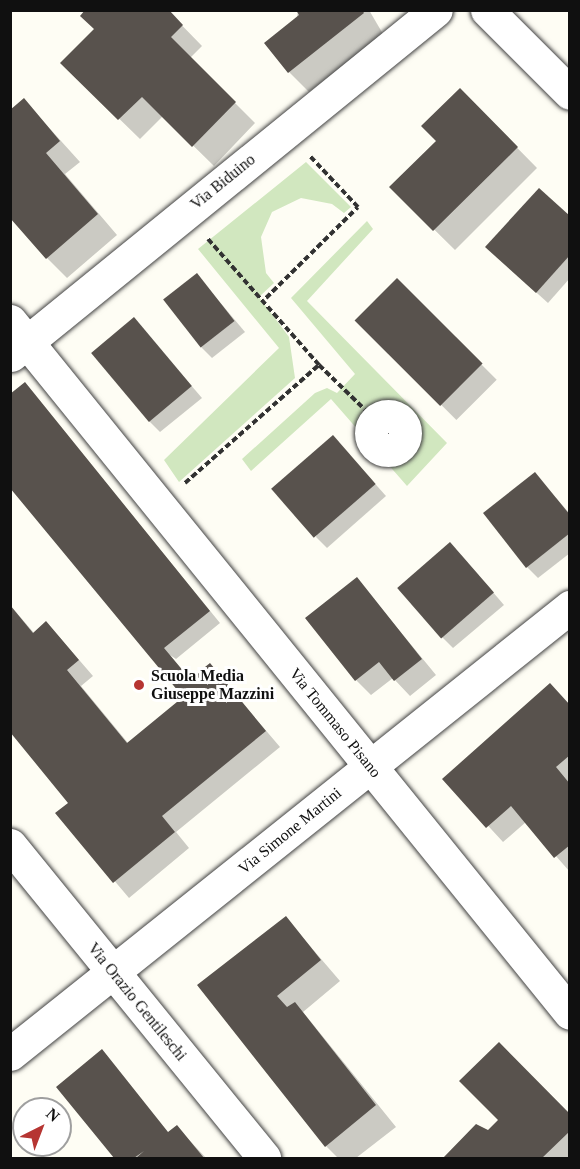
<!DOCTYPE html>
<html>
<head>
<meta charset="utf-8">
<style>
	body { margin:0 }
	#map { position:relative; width:580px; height:1169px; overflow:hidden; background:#fefdf4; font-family:Georgia,serif }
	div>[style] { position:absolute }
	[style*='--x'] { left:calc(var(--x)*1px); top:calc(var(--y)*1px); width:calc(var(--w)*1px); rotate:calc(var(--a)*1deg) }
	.green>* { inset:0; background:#d1e7bf }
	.shadow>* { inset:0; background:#0003; transform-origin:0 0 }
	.building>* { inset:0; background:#58524d; transform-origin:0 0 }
	.path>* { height:4px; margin-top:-2px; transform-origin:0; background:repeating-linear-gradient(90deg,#323232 0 6px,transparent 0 9px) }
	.roads { filter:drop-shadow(0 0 2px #434343) drop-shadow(0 0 2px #434343) }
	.minor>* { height:33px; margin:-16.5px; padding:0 16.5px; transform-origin:16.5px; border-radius:16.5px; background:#fff }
	.minor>.ring { margin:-16.5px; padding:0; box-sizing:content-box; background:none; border:33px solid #fff; border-radius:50% }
	.dots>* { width:16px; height:16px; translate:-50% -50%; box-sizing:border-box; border:3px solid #fff; border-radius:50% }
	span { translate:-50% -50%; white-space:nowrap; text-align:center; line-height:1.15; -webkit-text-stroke:6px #fff; paint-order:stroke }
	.street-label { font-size:16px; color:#101010 }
	.poi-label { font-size:16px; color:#101010; font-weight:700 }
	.left { translate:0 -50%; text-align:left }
	.frame { position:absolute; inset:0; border:12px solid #101010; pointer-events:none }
	.north { position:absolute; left:12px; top:1097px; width:60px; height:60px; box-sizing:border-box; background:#fff; border:2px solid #9f9f9f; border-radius:50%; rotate:42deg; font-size:16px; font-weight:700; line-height:24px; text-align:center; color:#101010 }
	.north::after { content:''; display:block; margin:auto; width:21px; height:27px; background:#b63532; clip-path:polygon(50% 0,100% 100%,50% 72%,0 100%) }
</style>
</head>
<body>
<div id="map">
	<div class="green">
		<div style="clip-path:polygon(306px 162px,351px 207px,344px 213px,332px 204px,301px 198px,272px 212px,261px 237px,266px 273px,274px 283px,259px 297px,289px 337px,295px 378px,179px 482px,164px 460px,279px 348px,198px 249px)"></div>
		<div style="clip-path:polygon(evenodd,367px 221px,373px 229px,307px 301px,447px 443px,407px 486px,331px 399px,251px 471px,242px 459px,315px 393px,327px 388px,337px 393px,355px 374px,291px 298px,367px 221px,383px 416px,395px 417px,405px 430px,395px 448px,384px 450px,372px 439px,374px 422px,383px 416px)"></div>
	</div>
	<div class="shadow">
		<div style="clip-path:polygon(167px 10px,202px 46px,190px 58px,255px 123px,214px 166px,163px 116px,140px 139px,62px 63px)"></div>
		<div style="clip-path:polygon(298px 10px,369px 10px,383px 34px,309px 92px,289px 72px)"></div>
		<div style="clip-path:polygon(460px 90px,537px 168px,455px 250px,391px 187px,438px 141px)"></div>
		<div style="clip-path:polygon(24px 100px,80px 162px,65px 174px,117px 235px,67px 278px,47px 258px)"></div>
		<div style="clip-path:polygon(570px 218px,570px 278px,548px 303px,498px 258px)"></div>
		<div style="clip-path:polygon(197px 275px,245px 332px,212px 358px,201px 347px)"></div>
		<div style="left:397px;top:280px;width:141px;height:57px;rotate:45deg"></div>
		<div style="clip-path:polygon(134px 319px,202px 398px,160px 432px,149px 421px)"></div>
		<div style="clip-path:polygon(25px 384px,220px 623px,176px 659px,170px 655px,190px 681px,210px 665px,280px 747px,176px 832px,189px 848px,129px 898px,57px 813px,70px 803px,10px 730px,10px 605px,34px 633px,46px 623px,61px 639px,93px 676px,81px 686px,128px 743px,185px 697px)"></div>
		<div style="clip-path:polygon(344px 449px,386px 496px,327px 548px,316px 537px)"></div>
		<div style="clip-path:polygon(535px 474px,570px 514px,570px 553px,538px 578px,527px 567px)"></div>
		<div style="clip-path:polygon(461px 555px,504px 605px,453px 648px,442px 637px)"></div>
		<div style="clip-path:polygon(357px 579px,436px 675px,410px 696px,393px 678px,371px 695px,356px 680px)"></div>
		<div style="clip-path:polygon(570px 705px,570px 872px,526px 822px,503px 842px,445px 779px)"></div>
		<div style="clip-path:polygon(286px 918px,340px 981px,303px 1012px,396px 1127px,356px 1158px,338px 1158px,326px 1146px,199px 985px)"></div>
		<div style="clip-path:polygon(58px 1087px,169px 1133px,177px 1127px,206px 1158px,116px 1158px)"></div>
		<div style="clip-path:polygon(570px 1116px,570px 1158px,445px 1158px,476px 1126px,488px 1132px)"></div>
	</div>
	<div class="building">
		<div style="clip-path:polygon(85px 10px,169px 10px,183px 25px,171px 37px,236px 102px,192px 147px,142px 97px,118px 120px,60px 63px,94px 29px,80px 16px)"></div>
		<div style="clip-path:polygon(296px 10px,362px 10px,364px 13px,288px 73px,264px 43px,299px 15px)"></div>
		<div style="clip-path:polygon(460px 88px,518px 147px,433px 231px,389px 187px,436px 141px,421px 126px)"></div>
		<div style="clip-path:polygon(24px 98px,60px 141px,46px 153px,98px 214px,46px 259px,10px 218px,10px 110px)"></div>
		<div style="clip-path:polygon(539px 188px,570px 216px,570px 255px,536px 293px,485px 247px)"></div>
		<div style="left:197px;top:273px;width:61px;height:43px;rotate:52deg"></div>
		<div style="left:397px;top:278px;width:121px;height:60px;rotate:45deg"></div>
		<div style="left:134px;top:317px;width:90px;height:56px;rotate:50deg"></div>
		<div style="clip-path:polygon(25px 382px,210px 611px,164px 648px,190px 679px,210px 663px,266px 731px,162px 816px,175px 832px,113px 883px,55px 813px,68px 803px,10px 732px,10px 605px,33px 633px,46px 621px,79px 660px,67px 670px,127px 743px,183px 697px,10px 488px,10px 394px)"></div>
		<div style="left:333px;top:435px;width:65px;height:82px;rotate:49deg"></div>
		<div style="clip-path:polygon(535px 472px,570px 515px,570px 533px,526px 568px,483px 513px)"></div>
		<div style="left:450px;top:542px;width:67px;height:70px;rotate:49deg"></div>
		<div style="clip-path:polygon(357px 577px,422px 659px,394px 681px,379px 662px,355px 681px,305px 618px)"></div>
		<div style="clip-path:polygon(550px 683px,570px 705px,570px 755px,556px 767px,570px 784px,570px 845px,554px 858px,511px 806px,486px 828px,442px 779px)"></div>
		<div style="clip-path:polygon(286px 916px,321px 960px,277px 996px,287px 1007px,295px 1002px,376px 1105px,325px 1147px,197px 985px)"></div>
		<div style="clip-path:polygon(499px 1042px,570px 1114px,570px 1131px,542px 1158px,443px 1158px,476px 1124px,488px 1130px,498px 1120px,459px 1081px)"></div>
		<div style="clip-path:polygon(102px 1049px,168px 1132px,177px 1125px,204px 1158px,136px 1158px,144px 1151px,134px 1158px,114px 1158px,56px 1087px)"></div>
	</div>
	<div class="path">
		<div style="--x:208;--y:239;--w:168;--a:48.6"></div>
		<div style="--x:319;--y:365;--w:99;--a:44.2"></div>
		<div style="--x:266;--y:298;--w:129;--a:-44.7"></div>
		<div style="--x:358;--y:207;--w:70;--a:-133.3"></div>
		<div style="--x:185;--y:483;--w:179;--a:-41.4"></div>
	</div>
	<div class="roads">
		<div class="minor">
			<div style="--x:487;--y:10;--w:117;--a:45"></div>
			<div style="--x:10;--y:321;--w:890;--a:51.02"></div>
			<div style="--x:11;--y:355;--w:547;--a:-39.07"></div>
			<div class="ring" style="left:371px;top:416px;width:1px;height:1px"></div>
			<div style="--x:10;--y:845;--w:403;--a:50.9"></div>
			<div style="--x:10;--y:1054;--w:717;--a:-38.6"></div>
		</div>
	</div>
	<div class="dots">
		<div style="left:139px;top:685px;background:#b63532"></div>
	</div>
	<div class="street-label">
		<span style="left:223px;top:182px;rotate:-39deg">Via Biduino</span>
		<span style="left:335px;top:723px;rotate:51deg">Via Tommaso Pisano</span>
		<span style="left:290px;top:831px;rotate:-39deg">Via Simone Martini</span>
		<span style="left:137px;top:1002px;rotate:51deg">Via Orazio Gentileschi</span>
	</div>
	<div class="poi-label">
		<span class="left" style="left:151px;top:685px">Scuola Media<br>Giuseppe Mazzini</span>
	</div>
	<div class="frame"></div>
	<div class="north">N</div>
</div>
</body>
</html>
